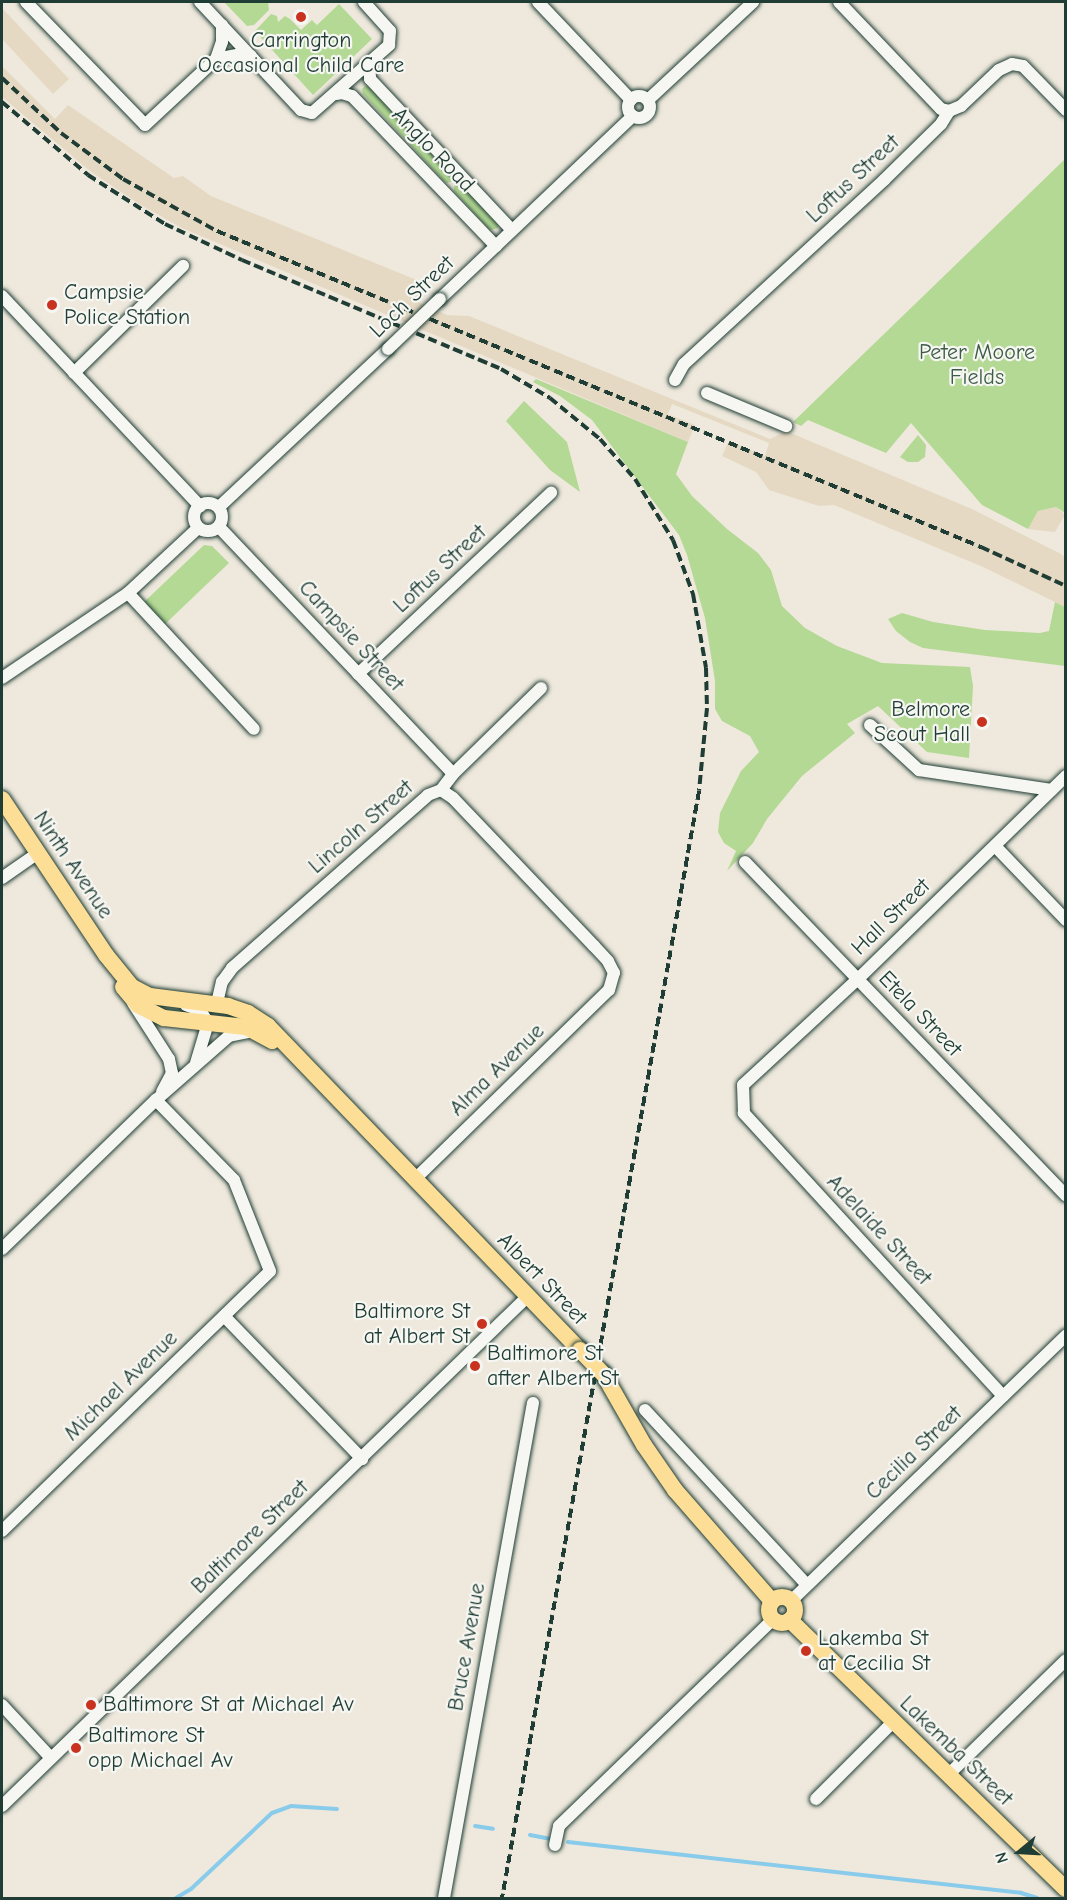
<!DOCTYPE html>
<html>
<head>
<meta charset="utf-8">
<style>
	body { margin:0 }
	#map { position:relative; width:1067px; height:1900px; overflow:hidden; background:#efe9dd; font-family:"Comic Neue",sans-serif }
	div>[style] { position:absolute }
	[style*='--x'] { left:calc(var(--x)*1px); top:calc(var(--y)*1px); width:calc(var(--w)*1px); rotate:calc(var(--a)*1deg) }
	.built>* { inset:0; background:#e6d9c3 }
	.green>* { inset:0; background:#b3d994 }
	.stream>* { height:4px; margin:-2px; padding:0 2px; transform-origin:2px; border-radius:2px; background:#89cbea }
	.roads { filter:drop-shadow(0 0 2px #1f3d34) drop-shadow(0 0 2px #1f3d34) }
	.minor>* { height:12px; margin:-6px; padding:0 6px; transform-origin:6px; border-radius:6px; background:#f6f6f2 }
	.minor>.ring { margin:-6px; padding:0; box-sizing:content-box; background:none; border:12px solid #f6f6f2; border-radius:50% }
	.major>* { height:16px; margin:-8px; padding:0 8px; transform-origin:8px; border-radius:8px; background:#fdde96 }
	.major>.ring { margin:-8px; padding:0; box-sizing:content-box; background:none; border:16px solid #fdde96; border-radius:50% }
	.rail>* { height:4px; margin-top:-2px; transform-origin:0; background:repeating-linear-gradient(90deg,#1f3d34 0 9px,transparent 0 13.5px) }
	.bridges { filter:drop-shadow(0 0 2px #1f3d34) drop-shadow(0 0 2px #1f3d34) }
	.minor-bridge>* { height:12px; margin:-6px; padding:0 6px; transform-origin:6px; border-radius:6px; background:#f6f6f2 }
	.major-bridge>* { height:16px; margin:-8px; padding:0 8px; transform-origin:8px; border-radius:8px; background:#fdde96 }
	.dots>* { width:16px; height:16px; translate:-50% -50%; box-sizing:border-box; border:3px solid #f6f6f2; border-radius:50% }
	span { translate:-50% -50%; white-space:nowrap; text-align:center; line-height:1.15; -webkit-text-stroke:4.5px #f6f6f2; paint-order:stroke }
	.poi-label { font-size:22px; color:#1f3d34 }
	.left { translate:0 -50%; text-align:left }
	.right { translate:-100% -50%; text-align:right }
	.street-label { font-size:22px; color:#1f3d34 }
	.park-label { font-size:22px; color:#3d5c47 }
	.frame { position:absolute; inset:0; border:3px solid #1f3d34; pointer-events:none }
	.north { position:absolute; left:989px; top:1822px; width:60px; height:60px; -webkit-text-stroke:4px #f6f6f2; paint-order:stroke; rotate:252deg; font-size:16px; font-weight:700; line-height:24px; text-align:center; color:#1f3d34 }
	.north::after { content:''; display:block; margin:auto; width:21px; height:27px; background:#1f3d34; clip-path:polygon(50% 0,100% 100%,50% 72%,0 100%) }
</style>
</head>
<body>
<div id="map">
	<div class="built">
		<div style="clip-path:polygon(2px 8px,69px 79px,53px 94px,2px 39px)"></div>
		<div style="clip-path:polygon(2px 66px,55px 119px,68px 105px,174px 178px,183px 176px,211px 196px,424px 283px,416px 301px,447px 315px,469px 316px,770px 439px,786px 431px,972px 509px,1061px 554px,1065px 557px,1065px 607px,983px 567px,834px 505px,819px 506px,769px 490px,756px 472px,722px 456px,729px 441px,765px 456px,769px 443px,672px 404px,668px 414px,695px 425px,688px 442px,182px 228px,139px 204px,90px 171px,2px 97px)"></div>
		<div style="clip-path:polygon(1056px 507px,1065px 515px,1055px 532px,1028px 529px,1038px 511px)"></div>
	</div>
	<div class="green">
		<div style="clip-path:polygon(224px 2px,268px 2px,269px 10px,254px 25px,247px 26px)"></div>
		<div style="clip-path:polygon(339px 4px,372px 39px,313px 95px,255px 31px,271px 14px,277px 16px,278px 22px,285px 16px,290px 19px,301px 30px,312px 20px,317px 25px)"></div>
		<div style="clip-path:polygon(365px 86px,370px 87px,454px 177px,454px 181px,447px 183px,444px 181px,363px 94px,362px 89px)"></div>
		<div style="clip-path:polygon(1065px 159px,1065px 513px,1056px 507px,1038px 511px,1028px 529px,982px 505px,911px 423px,886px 453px,808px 420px,801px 426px,793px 422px)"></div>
		<div style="clip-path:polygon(456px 183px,462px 184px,499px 224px,498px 228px,491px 230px,488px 228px,454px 191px,454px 186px)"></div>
		<div style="clip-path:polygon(536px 379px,688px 442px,676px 474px,692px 496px,727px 529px,758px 553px,771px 570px,782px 606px,805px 628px,837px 646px,882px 663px,970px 667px,973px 686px,969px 758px,927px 752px,878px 706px,847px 724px,855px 733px,802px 776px,767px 819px,753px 843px,727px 871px,736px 851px,724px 843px,718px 832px,720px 813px,741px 771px,759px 752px,750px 736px,722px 721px,715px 709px,715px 681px,705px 618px,687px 555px,679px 535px,592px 420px,560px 396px,533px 382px)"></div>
		<div style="clip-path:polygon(524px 401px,567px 442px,580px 492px,550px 470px,506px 421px)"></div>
		<div style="clip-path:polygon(918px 435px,926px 445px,925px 457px,918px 462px,908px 462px,900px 457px)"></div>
		<div style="clip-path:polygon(204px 545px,212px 546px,229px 563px,163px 626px,142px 604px)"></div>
		<div style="clip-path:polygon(1055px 602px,1065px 607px,1065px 666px,923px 648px,910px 642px,896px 631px,888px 619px,902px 613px,933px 622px,985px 630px,1040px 633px,1049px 631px)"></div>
	</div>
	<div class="stream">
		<div style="--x:475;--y:1826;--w:18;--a:9"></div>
		<div style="--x:530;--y:1835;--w:20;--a:11"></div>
		<div style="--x:568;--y:1842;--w:456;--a:6.4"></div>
		<div style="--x:1021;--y:1893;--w:17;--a:17"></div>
		<div style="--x:176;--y:1898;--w:17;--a:-31"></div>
		<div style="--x:191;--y:1889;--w:111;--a:-43.2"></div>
		<div style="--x:272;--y:1813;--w:20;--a:-20"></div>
		<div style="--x:291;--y:1806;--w:46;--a:3.7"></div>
	</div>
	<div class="roads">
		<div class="minor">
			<div style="--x:26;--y:2;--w:171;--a:45.9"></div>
			<div style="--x:145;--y:125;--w:97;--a:-42.9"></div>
			<div style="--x:216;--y:59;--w:18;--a:-71"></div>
			<div style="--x:222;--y:42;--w:17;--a:-90"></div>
			<div style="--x:200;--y:2;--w:148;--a:46.9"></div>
			<div style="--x:301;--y:110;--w:11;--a:15"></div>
			<div style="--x:312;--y:113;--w:103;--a:-41.4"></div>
			<div style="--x:389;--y:45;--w:14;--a:-86"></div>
			<div style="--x:390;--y:31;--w:39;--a:-132"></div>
			<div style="--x:538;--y:2;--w:135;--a:46.5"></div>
			<div style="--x:839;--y:2;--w:148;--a:46.4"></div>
			<div style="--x:941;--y:109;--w:8;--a:14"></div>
			<div style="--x:216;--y:59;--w:25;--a:-11"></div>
			<div style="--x:241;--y:54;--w:10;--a:11"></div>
			<div style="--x:369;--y:63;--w:16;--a:86"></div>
			<div style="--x:370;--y:79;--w:207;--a:46.8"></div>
			<div style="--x:336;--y:94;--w:6;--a:-9"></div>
			<div style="--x:342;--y:93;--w:10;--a:17"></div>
			<div style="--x:352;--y:96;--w:208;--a:46.2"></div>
			<div class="ring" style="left:628px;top:96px;width:10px;height:10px"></div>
			<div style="--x:648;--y:100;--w:144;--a:-43"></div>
			<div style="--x:2;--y:296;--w:289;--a:46.7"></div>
			<div style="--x:440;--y:299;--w:266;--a:-43.5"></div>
			<div style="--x:74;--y:373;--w:153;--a:-44.5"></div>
			<div style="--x:675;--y:380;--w:18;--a:-61"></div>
			<div style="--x:684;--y:364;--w:272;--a:-42.6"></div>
			<div style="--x:884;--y:180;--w:80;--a:-44.5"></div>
			<div style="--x:941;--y:124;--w:15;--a:-58"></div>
			<div style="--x:949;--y:111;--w:13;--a:-23"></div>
			<div style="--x:961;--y:106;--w:52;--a:-43.5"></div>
			<div style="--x:999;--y:70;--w:14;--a:-25"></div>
			<div style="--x:1012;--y:64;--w:11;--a:10"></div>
			<div style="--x:1023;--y:66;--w:62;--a:45.7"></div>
			<div style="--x:707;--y:393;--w:86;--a:22.7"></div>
			<div class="ring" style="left:194px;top:503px;width:16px;height:16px"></div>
			<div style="--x:219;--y:507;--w:231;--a:-43.1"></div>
			<div style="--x:219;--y:527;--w:340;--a:46.5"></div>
			<div style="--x:128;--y:593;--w:185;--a:47.2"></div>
			<div style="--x:358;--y:674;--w:265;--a:-43.2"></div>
			<div style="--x:2;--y:678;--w:152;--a:-34"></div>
			<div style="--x:128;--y:593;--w:96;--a:-42.9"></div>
			<div style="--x:870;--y:725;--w:67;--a:42.6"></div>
			<div style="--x:919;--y:770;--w:134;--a:8.6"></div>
			<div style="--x:995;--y:846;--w:103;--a:46.2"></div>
			<div style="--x:745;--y:862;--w:463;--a:46.1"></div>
			<div style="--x:2;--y:878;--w:44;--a:-34.8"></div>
			<div style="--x:133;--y:1003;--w:67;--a:57.3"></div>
			<div style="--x:169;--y:1059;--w:14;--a:78"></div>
			<div style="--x:172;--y:1073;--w:21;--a:118"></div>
			<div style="--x:217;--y:1003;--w:22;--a:-77"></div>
			<div style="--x:222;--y:982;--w:17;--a:-54"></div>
			<div style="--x:232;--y:968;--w:261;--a:-41.4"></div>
			<div style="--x:428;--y:795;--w:14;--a:-21"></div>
			<div style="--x:441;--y:790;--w:20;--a:-53"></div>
			<div style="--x:453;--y:774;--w:123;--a:-44.3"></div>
			<div style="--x:186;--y:1005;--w:15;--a:20"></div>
			<div style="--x:200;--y:1010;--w:15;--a:58"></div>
			<div style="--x:208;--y:1023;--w:42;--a:106.7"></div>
			<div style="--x:415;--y:1179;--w:271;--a:-44.3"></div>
			<div style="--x:609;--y:990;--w:18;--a:-74"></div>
			<div style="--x:614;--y:973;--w:13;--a:-117"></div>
			<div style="--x:608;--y:961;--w:21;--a:-133"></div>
			<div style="--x:594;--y:946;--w:204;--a:-133.6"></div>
			<div style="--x:453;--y:798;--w:14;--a:-146"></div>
			<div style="--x:2;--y:1249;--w:214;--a:-44.1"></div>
			<div style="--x:156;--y:1100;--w:97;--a:-41.2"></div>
			<div style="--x:229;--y:1036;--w:19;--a:-12"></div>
			<div style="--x:224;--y:1316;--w:199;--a:46"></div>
			<div style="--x:1003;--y:1396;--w:384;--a:-132.5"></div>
			<div style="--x:744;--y:1113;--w:28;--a:-92"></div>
			<div style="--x:743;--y:1085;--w:156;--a:-42.7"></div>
			<div style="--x:858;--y:979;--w:291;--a:-44.3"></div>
			<div style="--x:645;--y:1410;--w:238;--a:47.2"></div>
			<div style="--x:2;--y:1531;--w:373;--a:-44.1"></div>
			<div style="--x:270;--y:1271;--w:98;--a:-111.6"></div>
			<div style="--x:234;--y:1180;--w:112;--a:-134.3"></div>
			<div style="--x:791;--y:1601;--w:383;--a:-44"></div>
			<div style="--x:2;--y:1705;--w:72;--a:47.2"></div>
			<div style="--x:949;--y:1774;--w:163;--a:-44.3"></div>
			<div style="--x:816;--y:1799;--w:110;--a:-45"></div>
			<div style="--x:2;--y:1806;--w:731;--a:-44.11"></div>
			<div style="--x:555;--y:1845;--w:19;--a:-78"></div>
			<div style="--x:559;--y:1826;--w:298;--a:-44"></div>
			<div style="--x:444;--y:1898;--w:503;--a:-79.81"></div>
		</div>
		<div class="major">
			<div style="--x:2;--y:799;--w:187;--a:56.3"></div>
			<div style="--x:106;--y:955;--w:41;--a:50.9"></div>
			<div style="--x:132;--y:987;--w:20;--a:27"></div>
			<div style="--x:150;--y:996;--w:79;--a:7.3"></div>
			<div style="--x:228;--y:1006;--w:21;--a:19"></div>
			<div style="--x:248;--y:1013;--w:24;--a:33"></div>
			<div style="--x:268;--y:1026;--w:450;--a:46.1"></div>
			<div style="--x:123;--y:987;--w:23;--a:50"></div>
			<div style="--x:138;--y:1005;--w:29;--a:27"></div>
			<div style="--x:164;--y:1018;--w:82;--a:6.3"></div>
			<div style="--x:246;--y:1027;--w:30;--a:28"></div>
			<div style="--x:604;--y:1375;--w:81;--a:60.3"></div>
			<div style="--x:644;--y:1445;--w:55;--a:55.4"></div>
			<div style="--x:675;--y:1490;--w:147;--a:48.9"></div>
			<div class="ring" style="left:769px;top:1597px;width:10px;height:10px"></div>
			<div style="--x:790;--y:1620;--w:385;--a:44.3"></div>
		</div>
	</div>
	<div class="rail">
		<div style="--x:2;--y:78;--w:81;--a:43"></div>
		<div style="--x:61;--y:133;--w:77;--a:36.6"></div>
		<div style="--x:123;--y:179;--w:107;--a:29"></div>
		<div style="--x:217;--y:231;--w:827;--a:22.47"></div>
		<div style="--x:981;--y:547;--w:94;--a:24.6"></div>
		<div style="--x:2;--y:102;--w:113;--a:40.3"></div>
		<div style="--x:88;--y:175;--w:91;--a:32.5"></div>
		<div style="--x:165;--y:224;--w:85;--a:25.1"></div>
		<div style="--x:242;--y:260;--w:281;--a:22.8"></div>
		<div style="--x:501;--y:369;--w:57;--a:30.6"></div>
		<div style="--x:550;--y:398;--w:65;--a:39.4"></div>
		<div style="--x:600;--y:439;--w:53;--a:48.8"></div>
		<div style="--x:635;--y:479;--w:72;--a:58.1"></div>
		<div style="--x:673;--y:540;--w:58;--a:69.7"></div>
		<div style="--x:693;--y:594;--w:75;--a:80"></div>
		<div style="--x:706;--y:668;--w:40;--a:88.6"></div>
		<div style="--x:707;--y:708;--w:83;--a:95.5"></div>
		<div style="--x:699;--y:791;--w:1124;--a:100.09"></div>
	</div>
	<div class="bridges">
		<div class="minor-bridge">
			<div style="--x:388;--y:349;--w:72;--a:-43.9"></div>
		</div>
		<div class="major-bridge">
			<div style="--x:580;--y:1350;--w:35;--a:46"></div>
		</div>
	</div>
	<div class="dots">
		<div style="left:301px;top:17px;background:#c8321e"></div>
		<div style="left:52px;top:305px;background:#c8321e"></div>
		<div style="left:982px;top:722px;background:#c8321e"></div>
		<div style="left:482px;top:1324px;background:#c8321e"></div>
		<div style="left:475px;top:1366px;background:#c8321e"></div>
		<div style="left:806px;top:1651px;background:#c8321e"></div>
		<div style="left:91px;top:1705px;background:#c8321e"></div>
		<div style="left:76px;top:1748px;background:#c8321e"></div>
	</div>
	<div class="poi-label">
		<span style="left:301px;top:53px">Carrington<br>Occasional Child Care</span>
		<span class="left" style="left:64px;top:305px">Campsie<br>Police Station</span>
		<span class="right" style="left:970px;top:722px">Belmore<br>Scout Hall</span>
		<span class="right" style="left:470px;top:1324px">Baltimore St<br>at Albert St</span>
		<span class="left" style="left:487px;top:1366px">Baltimore St<br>after Albert St</span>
		<span class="left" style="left:818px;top:1651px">Lakemba St<br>at Cecilia St</span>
		<span class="left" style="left:103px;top:1705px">Baltimore St at Michael Av</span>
		<span class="left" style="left:88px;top:1748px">Baltimore St<br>opp Michael Av</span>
	</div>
	<div class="street-label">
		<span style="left:433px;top:150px;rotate:46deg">Anglo Road</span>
		<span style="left:853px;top:179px;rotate:-43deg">Loftus Street</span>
		<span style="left:412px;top:297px;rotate:-44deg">Loch Street</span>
		<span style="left:440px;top:569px;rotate:-43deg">Loftus Street</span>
		<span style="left:351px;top:636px;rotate:47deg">Campsie Street</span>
		<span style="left:361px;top:827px;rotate:-41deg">Lincoln Street</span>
		<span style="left:73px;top:865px;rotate:56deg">Ninth Avenue</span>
		<span style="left:891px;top:917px;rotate:-44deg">Hall Street</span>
		<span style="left:920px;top:1014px;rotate:46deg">Etela Street</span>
		<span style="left:497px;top:1070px;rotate:-44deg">Alma Avenue</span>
		<span style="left:879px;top:1230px;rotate:47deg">Adelaide Street</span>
		<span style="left:542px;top:1279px;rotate:46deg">Albert Street</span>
		<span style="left:121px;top:1386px;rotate:-44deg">Michael Avenue</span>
		<span style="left:914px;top:1453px;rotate:-44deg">Cecilia Street</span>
		<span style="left:250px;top:1537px;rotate:-44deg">Baltimore Street</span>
		<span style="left:467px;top:1647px;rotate:-80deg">Bruce Avenue</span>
		<span style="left:956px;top:1751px;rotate:44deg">Lakemba Street</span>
	</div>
	<div class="park-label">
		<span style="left:977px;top:365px">Peter Moore<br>Fields</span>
	</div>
	<div class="frame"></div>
	<div class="north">N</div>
</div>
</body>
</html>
